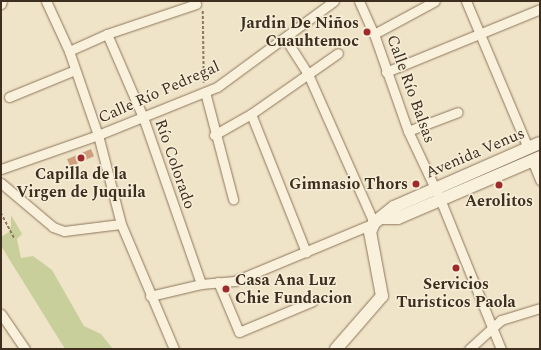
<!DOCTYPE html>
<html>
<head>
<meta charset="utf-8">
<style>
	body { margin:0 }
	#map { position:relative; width:541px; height:350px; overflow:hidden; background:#f0e4c8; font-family:Spectral,serif }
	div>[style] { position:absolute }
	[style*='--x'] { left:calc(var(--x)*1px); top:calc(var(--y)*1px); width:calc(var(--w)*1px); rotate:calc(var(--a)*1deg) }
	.green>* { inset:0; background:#c9cf9b }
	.building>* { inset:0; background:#cf9f7d; transform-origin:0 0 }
	.path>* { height:1.5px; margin-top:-0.75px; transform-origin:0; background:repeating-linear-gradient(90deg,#8d765c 0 3px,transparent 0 5px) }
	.roads { filter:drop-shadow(0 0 1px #8d765c) drop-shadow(0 0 1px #8d765c) }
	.street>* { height:9px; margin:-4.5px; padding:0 4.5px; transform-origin:4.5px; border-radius:4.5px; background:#faf1dc }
	.secondary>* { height:12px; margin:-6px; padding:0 6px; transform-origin:6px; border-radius:6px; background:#faf1dc }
	.dots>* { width:11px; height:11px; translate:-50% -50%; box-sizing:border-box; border:2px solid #f7eed8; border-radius:50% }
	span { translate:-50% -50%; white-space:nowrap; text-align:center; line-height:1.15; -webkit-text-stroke:3px #f7eed8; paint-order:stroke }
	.poi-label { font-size:16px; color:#3d2e20; font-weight:700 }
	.right { translate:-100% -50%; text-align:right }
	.left { translate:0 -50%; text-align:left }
	.street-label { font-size:16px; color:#3d2e20 }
	.frame { position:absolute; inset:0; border:2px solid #3d2e20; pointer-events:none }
</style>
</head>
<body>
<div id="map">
	<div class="green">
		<div style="clip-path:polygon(11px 215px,22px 234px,17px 239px,21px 258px,33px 256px,52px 270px,84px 326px,101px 334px,113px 349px,65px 349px,1px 246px,1px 237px,9px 232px,11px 226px)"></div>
	</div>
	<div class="building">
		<div style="left:91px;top:149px;width:8px;height:26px;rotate:67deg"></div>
	</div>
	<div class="path">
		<div style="--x:203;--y:11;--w:72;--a:89.2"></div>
		<div style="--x:1;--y:213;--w:30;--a:62"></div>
	</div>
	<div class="roads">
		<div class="street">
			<div style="--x:46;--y:1;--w:55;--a:65.3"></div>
			<div style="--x:69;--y:51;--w:89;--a:71"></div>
			<div style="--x:98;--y:135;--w:92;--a:75.5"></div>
			<div style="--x:121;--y:224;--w:136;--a:67"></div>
			<div style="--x:359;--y:1;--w:36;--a:66"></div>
			<div style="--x:374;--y:34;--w:103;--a:70.7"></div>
			<div style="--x:408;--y:131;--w:75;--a:64.8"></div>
			<div style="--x:440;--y:199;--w:162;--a:67.9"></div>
			<div style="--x:466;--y:1;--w:160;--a:67.1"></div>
			<div style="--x:1;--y:4;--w:3;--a:-72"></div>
			<div style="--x:107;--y:34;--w:90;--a:66.6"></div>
			<div style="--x:143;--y:117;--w:177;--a:70.8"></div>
			<div style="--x:374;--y:34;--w:69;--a:-28.4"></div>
			<div style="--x:69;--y:51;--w:42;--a:-24.1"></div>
			<div style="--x:107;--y:34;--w:94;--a:-18.6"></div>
			<div style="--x:386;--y:72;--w:166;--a:-22.2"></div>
			<div style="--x:205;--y:92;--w:111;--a:75.3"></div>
			<div style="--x:9;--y:97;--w:71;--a:-22.2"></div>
			<div style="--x:251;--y:114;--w:149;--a:68.3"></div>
			<div style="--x:408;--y:131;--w:53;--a:-20.8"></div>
			<div style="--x:214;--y:135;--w:43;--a:-29.6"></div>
			<div style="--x:251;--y:114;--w:106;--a:-35"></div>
			<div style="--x:532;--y:160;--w:22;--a:68"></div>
			<div style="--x:1;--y:169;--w:103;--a:-19.3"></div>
			<div style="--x:98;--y:135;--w:128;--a:-22"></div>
			<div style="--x:217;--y:87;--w:145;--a:-36.3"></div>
			<div style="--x:1;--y:183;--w:68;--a:40.2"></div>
			<div style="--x:53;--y:227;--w:12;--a:20"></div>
			<div style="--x:64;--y:231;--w:57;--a:-7"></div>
			<div style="--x:218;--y:282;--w:54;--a:67.2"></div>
			<div style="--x:239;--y:332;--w:80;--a:-22.7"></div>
			<div style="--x:150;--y:296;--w:52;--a:-13.2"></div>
			<div style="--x:201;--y:284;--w:34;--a:-5"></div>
			<div style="--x:235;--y:281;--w:151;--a:-22.6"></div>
			<div style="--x:374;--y:223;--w:163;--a:-113.9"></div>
			<div style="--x:308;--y:74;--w:43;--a:-122.6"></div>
			<div style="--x:1;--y:314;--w:42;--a:55.6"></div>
			<div style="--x:469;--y:349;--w:43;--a:-42.2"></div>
			<div style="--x:501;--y:320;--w:41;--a:-17.1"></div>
		</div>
		<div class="secondary">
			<div style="--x:383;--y:218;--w:15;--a:0"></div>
			<div style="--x:398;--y:218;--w:155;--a:-23.2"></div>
			<div style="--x:336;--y:349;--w:70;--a:-49"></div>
			<div style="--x:382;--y:296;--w:65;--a:-100.6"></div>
			<div style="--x:370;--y:232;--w:10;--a:-66"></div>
			<div style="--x:374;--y:223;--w:26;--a:-39"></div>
			<div style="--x:394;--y:207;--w:159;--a:-23.7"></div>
		</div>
	</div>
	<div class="dots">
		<div style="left:367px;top:32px;background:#9e2a2b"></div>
		<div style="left:81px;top:158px;background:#9e2a2b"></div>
		<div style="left:416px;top:184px;background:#9e2a2b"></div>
		<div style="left:499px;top:185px;background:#9e2a2b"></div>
		<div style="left:456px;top:268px;background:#9e2a2b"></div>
		<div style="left:226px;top:289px;background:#9e2a2b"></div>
	</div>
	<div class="poi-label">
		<span class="right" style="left:359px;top:32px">Jardin De Niños<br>Cuauhtemoc</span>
		<span style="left:81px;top:183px">Capilla de la<br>Virgen de Juquila</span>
		<span class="right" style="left:408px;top:184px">Gimnasio Thors</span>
		<span style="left:499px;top:201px">Aerolitos</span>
		<span class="left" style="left:235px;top:289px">Casa Ana Luz<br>Chie Fundacion</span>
		<span style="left:456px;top:293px">Servicios<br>Turisticos Paola</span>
	</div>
	<div class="street-label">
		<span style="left:411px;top:89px;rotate:70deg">Calle Río Balsas</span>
		<span style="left:159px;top:92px;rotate:-24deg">Calle Río Pedregal</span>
		<span style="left:475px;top:153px;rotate:-23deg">Avenida Venus</span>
		<span style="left:175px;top:164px;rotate:71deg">Río Colorado</span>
	</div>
	<div class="frame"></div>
</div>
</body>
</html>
